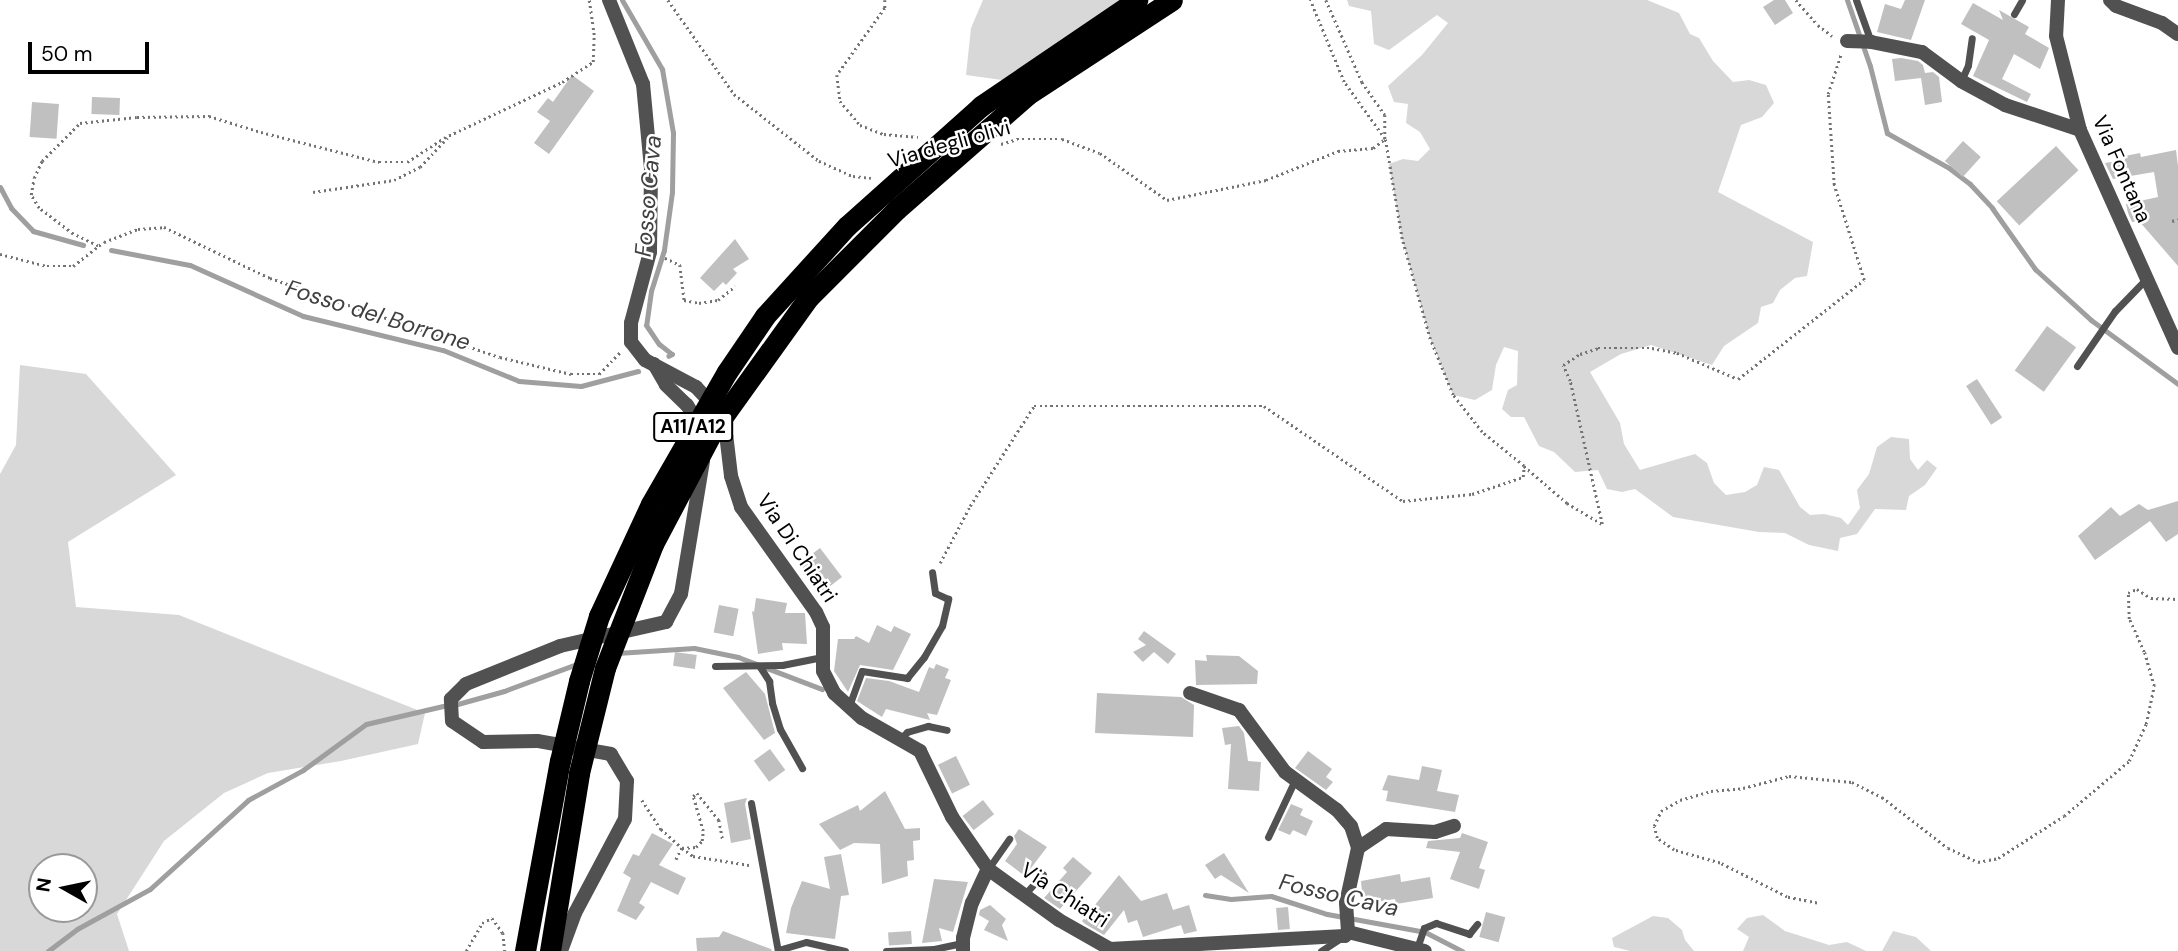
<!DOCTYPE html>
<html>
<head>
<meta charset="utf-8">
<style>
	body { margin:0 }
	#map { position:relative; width:2178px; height:951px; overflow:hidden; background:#fff; font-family:"DM Sans",sans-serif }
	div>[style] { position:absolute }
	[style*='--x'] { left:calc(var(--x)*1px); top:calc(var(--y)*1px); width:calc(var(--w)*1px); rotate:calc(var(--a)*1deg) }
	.green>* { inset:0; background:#d8d8d8 }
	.stream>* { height:5px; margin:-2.5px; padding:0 2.5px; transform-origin:2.5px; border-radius:2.5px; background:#9f9f9f }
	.building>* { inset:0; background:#c0c0c0; transform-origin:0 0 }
	.path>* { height:2.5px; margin-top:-1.25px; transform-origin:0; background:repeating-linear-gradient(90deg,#737373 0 2px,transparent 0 5.5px) }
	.service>* { height:7px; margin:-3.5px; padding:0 3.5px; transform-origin:3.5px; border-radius:3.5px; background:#515151 }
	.minor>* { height:14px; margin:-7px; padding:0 7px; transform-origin:7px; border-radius:7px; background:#515151 }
	.tertiary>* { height:14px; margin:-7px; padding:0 7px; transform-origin:7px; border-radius:7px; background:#515151 }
	.motorway>* { height:21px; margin:-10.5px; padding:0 10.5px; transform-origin:10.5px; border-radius:10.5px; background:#000 }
	span { translate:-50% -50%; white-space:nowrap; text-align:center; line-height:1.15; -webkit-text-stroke:5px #fff; paint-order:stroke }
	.shield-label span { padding:2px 5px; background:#fff; border:2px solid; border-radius:5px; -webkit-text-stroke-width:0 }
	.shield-label { font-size:19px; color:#000; font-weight:700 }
	.street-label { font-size:21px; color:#000 }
	.water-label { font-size:23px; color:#404040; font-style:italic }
	.north { position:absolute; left:28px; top:853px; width:70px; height:70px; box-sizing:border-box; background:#fff; border:2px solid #999; border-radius:50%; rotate:279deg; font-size:19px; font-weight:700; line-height:28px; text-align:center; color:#000 }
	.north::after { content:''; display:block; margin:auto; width:24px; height:32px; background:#000; clip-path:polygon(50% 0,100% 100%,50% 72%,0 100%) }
	.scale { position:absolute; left:28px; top:42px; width:121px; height:32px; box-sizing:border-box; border:4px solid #000; border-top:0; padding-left:9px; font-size:21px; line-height:24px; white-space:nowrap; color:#000; -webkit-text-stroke:5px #fff; paint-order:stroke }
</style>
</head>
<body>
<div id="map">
	<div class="green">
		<div style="clip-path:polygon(983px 0,1120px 0,1009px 81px,966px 75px,971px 28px)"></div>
		<div style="clip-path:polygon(1347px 0,1647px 0,1679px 13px,1690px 34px,1699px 38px,1713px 61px,1733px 82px,1749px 80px,1766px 85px,1774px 103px,1762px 117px,1741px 125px,1718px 192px,1813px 242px,1807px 276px,1795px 278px,1780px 290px,1773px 303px,1761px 307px,1758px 323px,1724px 346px,1712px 365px,1651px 345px,1621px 354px,1590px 372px,1620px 423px,1624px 444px,1640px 470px,1695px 454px,1707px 463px,1714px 483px,1726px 495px,1745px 492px,1757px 485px,1764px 467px,1779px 470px,1800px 507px,1810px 515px,1824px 514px,1841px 518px,1848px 525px,1860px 508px,1857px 490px,1869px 474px,1877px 447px,1891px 437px,1909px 439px,1910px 459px,1918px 470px,1927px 460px,1937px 468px,1925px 485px,1909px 496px,1906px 510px,1875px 509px,1857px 534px,1840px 538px,1838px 551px,1809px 545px,1785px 533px,1759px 532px,1673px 517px,1635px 489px,1622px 492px,1607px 489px,1598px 470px,1575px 472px,1554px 452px,1539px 446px,1524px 417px,1511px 417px,1502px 409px,1508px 390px,1517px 385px,1518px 351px,1504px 347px,1496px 365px,1492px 390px,1475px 400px,1453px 395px,1430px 338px,1402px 239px,1389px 164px,1403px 159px,1418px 161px,1430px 149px,1420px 132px,1406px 123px,1408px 104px,1394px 102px,1388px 86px,1422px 55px,1448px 23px,1437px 15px,1389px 50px,1374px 44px,1371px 11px,1349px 6px)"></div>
		<div style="clip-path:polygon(evenodd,20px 365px,86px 374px,176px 475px,68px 542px,76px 607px,179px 615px,425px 713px,418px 744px,341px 761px,268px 773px,224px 793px,164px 841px,117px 914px,129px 951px,0 951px,0 474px,16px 445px,20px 365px,42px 867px,84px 867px,84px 909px,42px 909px,42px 867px)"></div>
		<div style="clip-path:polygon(1763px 915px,1785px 931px,1829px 945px,1847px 942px,1866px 951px,1743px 951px,1749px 937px,1737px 929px,1747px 918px)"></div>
		<div style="clip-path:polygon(1653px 916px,1668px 918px,1682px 930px,1685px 940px,1694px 951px,1630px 951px,1614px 947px,1612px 938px)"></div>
		<div style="clip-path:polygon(1893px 931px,1916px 937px,1931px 951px,1882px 951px)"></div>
	</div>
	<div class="stream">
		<div style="--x:622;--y:0;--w:80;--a:59.9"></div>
		<div style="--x:662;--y:69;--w:65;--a:80.2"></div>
		<div style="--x:673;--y:133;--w:59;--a:91"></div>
		<div style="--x:672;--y:192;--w:59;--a:97.9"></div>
		<div style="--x:664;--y:250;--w:43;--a:107.6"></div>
		<div style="--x:651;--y:291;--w:34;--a:98"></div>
		<div style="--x:646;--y:325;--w:23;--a:56"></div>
		<div style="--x:659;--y:344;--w:16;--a:38"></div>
		<div style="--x:672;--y:354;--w:4;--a:153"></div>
		<div style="--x:1847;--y:0;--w:70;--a:70.8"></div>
		<div style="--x:1870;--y:66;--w:69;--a:75.8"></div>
		<div style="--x:1887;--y:133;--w:71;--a:29.4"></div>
		<div style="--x:1949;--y:168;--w:26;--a:37"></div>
		<div style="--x:1970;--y:184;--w:33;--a:47"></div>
		<div style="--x:1992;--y:208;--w:75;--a:54.8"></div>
		<div style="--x:2035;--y:269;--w:76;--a:42.3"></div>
		<div style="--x:2091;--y:320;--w:108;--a:36.3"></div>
		<div style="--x:0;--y:187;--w:24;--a:62"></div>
		<div style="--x:11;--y:208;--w:32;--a:46"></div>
		<div style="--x:33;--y:231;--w:52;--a:15.6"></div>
		<div style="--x:111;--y:250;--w:80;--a:10.8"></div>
		<div style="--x:190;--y:265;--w:124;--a:24.3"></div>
		<div style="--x:303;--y:316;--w:144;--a:13.7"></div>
		<div style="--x:443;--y:350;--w:82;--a:22.2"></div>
		<div style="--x:519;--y:381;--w:62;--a:4.6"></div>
		<div style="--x:581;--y:386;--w:59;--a:-14.7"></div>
		<div style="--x:617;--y:653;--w:77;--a:-3.7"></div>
		<div style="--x:694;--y:648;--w:45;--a:11.6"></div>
		<div style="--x:738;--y:657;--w:90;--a:20.9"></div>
		<div style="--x:454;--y:705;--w:52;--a:-15.6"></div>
		<div style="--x:504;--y:691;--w:78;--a:-20.3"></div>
		<div style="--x:1205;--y:895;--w:26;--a:9"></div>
		<div style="--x:1231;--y:899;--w:40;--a:-4.3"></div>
		<div style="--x:1271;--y:896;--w:59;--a:17.8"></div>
		<div style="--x:1327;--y:914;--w:100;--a:10.4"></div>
		<div style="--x:1425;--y:932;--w:42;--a:27.2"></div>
		<div style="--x:48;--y:951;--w:36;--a:-37"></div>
		<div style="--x:77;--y:929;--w:83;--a:-28.7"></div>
		<div style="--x:150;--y:889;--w:132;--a:-42.2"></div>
		<div style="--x:248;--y:800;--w:63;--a:-28.6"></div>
		<div style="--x:303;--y:770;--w:78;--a:-36.1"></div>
		<div style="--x:366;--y:724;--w:79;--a:-13.2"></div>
	</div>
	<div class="building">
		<div style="clip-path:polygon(1774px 0,1785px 0,1793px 13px,1775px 25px,1763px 7px)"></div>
		<div style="clip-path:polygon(1905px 0,1925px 0,1911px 40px,1877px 32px,1885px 4px,1901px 9px)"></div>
		<div style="clip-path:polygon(1973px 3px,2003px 20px,1999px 10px,2029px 27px,2025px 34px,2049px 48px,2040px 69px,2014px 54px,2002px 79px,2031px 94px,2027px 102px,1973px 76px,1989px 40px,1961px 24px)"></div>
		<div style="clip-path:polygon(1901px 58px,1918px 61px,1923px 65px,1925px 73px,1933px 72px,1939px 77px,1942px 102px,1925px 105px,1921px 78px,1895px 81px,1892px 59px)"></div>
		<div style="clip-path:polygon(572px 75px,594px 91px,549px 154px,534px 143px,550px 121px,537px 112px,548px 98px,553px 102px)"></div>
		<div style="left:92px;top:97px;width:28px;height:17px;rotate:2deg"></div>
		<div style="left:32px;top:102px;width:27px;height:35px;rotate:4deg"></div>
		<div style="left:1963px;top:141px;width:24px;height:27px;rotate:42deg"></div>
		<div style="left:2056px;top:146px;width:33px;height:81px;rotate:47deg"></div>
		<div style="clip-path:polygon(2176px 150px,2178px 166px,2178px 266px,2139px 221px,2132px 222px,2128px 213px,2126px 204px,2158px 197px,2154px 172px,2113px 179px,2105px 163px,2125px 160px,2125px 156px,2140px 153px,2141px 157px)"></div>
		<div style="clip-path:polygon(735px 239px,749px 259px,733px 269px,737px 273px,726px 285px,723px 282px,714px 291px,700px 278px)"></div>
		<div style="left:2047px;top:326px;width:36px;height:55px;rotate:36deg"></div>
		<div style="left:1977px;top:379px;width:46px;height:13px;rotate:57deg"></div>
		<div style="clip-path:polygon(2178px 501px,2178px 534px,2166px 542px,2150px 521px,2095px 560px,2078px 536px,2111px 507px,2120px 516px,2139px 504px,2148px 510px)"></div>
		<div style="clip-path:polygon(820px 548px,842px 577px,825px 590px,820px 590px,800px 563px)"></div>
		<div style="clip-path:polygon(756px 598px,787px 603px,785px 613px,805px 613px,807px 644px,782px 643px,783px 650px,758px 654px,752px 611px,754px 612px)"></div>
		<div style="left:719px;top:605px;width:20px;height:28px;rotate:11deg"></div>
		<div style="clip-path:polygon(877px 625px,891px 632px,894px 626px,911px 634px,893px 670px,860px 665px,848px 692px,834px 671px,838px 639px,854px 639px,856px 636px,869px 643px)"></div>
		<div style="clip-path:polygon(1144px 631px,1176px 654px,1168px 664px,1154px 652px,1143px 662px,1133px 652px,1146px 645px,1138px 639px)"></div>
		<div style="left:675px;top:652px;width:22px;height:14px;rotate:8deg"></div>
		<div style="clip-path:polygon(1206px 655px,1239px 656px,1258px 671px,1257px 684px,1196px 685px,1195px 660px,1207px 661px)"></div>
		<div style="clip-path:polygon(936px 664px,949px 669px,945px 678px,951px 680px,937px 715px,927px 713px,930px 720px,886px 709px,882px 717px,857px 701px,866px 678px,889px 681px,919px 692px,929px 667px,934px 669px)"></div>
		<div style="clip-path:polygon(746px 672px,765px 694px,775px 733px,764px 740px,723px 688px)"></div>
		<div style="clip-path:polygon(1097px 693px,1181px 697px,1194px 705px,1193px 737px,1095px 733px)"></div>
		<div style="clip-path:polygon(1239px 726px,1244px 733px,1248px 761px,1261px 762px,1259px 791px,1228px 789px,1231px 744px,1225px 745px,1222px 728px)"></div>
		<div style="left:770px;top:749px;width:26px;height:20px;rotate:54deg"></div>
		<div style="clip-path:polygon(1308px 751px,1332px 769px,1326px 777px,1333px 782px,1326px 790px,1295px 768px)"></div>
		<div style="left:956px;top:756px;width:32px;height:20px;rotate:64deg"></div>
		<div style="clip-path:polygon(1422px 766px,1442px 770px,1437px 791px,1459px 795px,1455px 812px,1386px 801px,1388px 791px,1382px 790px,1388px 775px,1419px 780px)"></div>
		<div style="clip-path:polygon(885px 791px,905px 829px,920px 828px,920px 840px,913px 841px,914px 860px,907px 861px,908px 876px,882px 884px,880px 844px,854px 843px,840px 850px,819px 824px,858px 805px,860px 811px)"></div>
		<div style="clip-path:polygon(747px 798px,745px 804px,751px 839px,731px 843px,724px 803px)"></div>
		<div style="left:983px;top:800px;width:18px;height:26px;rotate:52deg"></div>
		<div style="clip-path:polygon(1291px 804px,1303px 809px,1300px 815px,1313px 821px,1306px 836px,1293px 830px,1290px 835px,1278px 830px)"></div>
		<div style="clip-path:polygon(1019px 829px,1047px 847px,1025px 876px,1005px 861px,1017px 844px,1014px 836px)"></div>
		<div style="clip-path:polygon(652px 833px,673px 844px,659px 865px,686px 878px,678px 895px,651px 882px,639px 903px,645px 907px,636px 920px,617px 911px,631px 878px,623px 873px,633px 854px,639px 856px)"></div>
		<div style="clip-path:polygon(1462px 833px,1488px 842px,1479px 868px,1485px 870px,1479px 889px,1450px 879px,1460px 852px,1426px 848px,1428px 841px,1460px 838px)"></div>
		<div style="clip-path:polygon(1224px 853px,1249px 893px,1221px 875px,1215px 879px,1205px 865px)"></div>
		<div style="clip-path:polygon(841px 854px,849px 895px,841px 896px,835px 939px,786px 933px,791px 908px,802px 881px,830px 889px,824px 857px)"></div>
		<div style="clip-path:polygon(1073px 857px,1092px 873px,1060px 909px,1044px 898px,1067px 872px,1063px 868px)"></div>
		<div style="clip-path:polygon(1400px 874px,1401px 882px,1430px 877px,1433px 898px,1396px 904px,1395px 899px,1363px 904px,1361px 881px)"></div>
		<div style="clip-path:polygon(1119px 875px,1141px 901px,1167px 893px,1173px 910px,1189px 905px,1197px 931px,1184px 934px,1181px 925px,1143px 937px,1137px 920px,1128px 923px,1124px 910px,1104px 935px,1085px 924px,1082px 921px)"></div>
		<div style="clip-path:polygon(934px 879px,968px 882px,953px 932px,939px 928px,942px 941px,922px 943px)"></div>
		<div style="clip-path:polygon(990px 905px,1006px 919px,1002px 925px,1008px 941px,984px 930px,989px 921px,979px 915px,980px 910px)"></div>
		<div style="left:1288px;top:907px;width:22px;height:12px;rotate:85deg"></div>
		<div style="left:1486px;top:912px;width:20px;height:26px;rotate:15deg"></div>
		<div style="clip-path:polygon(723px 931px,771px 949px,772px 951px,697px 951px,696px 938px,719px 937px)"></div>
		<div style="left:911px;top:931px;width:13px;height:23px;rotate:86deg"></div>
	</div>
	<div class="path">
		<div style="--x:668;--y:0;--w:115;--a:54.9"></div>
		<div style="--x:734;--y:94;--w:108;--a:38.2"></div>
		<div style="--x:819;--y:161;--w:37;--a:24"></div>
		<div style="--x:853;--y:176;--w:18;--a:6"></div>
		<div style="--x:885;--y:0;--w:8;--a:90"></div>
		<div style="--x:885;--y:8;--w:82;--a:125.6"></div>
		<div style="--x:837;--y:75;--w:26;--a:83"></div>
		<div style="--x:840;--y:101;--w:31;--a:50"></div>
		<div style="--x:860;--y:125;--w:26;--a:21"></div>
		<div style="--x:884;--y:134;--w:34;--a:5"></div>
		<div style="--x:1326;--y:0;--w:90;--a:66.3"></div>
		<div style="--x:1362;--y:82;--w:40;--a:55.1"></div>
		<div style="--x:1385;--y:115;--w:24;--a:90"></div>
		<div style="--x:1796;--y:0;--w:33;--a:49"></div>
		<div style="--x:1818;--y:25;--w:18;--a:38"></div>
		<div style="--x:1001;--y:144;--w:17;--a:-17"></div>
		<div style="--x:1017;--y:139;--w:45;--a:0"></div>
		<div style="--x:1062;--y:139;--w:40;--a:20.2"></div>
		<div style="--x:1100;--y:153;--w:82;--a:35"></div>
		<div style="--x:1167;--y:200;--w:101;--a:-11.4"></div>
		<div style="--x:1266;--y:180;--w:78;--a:-21.9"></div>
		<div style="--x:1338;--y:151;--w:35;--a:-5"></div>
		<div style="--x:1373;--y:148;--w:15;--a:-37"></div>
		<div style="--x:313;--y:192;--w:82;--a:-8.4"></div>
		<div style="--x:394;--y:180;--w:29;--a:-27"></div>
		<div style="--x:420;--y:167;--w:40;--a:-47"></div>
		<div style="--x:2172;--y:221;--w:6;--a:-18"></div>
		<div style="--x:98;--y:246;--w:28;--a:-154"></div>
		<div style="--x:73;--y:234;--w:43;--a:-142.6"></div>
		<div style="--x:39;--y:208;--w:15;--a:-122"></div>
		<div style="--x:31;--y:195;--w:17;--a:-80"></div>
		<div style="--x:34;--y:178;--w:19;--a:-65"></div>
		<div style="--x:42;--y:161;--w:54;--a:-45"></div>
		<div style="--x:80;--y:123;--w:57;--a:-6"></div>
		<div style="--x:137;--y:117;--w:72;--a:-0.8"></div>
		<div style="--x:209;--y:116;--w:54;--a:17.1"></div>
		<div style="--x:261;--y:132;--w:122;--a:14.3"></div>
		<div style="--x:379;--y:162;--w:28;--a:0"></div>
		<div style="--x:407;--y:162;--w:44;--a:-33"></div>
		<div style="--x:444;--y:138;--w:131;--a:-25.4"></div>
		<div style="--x:562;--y:82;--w:37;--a:-33"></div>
		<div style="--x:593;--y:62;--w:27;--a:-88"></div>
		<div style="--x:594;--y:35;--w:35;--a:-98"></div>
		<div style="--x:0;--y:254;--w:49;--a:14.3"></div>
		<div style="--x:47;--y:266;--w:26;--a:0"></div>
		<div style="--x:73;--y:266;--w:39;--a:-38"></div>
		<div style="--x:104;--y:242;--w:36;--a:-21"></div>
		<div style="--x:138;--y:229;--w:26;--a:-4"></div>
		<div style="--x:164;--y:227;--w:118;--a:25.7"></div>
		<div style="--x:270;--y:278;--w:243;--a:19"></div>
		<div style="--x:500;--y:357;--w:73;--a:13.5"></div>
		<div style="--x:571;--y:374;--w:28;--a:0"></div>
		<div style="--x:599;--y:374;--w:30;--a:-46"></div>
		<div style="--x:665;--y:258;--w:17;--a:25"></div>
		<div style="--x:680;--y:265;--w:35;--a:83"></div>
		<div style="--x:684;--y:300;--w:15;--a:11"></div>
		<div style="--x:699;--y:303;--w:19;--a:-9"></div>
		<div style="--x:718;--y:300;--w:22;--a:-39"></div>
		<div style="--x:1524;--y:466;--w:57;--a:40.7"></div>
		<div style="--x:1567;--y:503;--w:41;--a:31"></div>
		<div style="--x:1602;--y:524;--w:147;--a:-102.6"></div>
		<div style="--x:1570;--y:381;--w:17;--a:-114"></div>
		<div style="--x:1563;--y:365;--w:20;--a:-33"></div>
		<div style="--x:1580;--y:354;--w:19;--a:-18"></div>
		<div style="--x:1598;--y:348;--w:54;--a:0"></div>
		<div style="--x:1652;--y:348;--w:25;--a:11"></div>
		<div style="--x:1677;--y:353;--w:66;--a:23.1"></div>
		<div style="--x:1738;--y:379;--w:160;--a:-38.2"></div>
		<div style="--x:1864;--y:280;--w:100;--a:-107.5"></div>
		<div style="--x:1834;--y:185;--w:91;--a:-93.8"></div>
		<div style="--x:1828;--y:94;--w:42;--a:-72"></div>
		<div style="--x:940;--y:563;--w:64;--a:-62.2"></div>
		<div style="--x:970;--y:506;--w:119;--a:-57.4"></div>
		<div style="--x:1034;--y:406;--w:230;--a:0"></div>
		<div style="--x:1264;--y:406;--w:168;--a:34.4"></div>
		<div style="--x:1403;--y:501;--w:69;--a:-5.8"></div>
		<div style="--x:1472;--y:494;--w:54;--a:-18.4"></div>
		<div style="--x:1523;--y:477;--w:11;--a:-85"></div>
		<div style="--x:1524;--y:466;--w:54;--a:-141"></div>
		<div style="--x:1482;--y:432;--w:47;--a:-128.1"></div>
		<div style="--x:1453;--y:395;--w:61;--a:-112.3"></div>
		<div style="--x:1430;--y:339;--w:104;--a:-105.6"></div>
		<div style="--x:1402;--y:239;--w:101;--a:-99.6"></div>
		<div style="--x:1385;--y:139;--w:70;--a:-125.7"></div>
		<div style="--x:1344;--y:82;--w:89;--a:-112.5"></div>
		<div style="--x:642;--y:800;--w:35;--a:57"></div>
		<div style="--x:661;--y:829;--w:28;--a:42"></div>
		<div style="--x:682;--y:848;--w:13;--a:117"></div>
		<div style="--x:682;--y:848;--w:14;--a:-4"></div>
		<div style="--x:696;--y:847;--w:8;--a:-45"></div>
		<div style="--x:702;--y:841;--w:10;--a:-84"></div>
		<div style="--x:703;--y:831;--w:36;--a:-106"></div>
		<div style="--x:693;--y:796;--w:5;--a:-37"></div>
		<div style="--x:697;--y:793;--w:35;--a:51"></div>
		<div style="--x:719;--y:820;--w:20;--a:79"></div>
		<div style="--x:682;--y:848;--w:14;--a:36"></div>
		<div style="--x:693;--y:856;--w:57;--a:9.1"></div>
		<div style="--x:1817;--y:903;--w:31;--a:-169"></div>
		<div style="--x:1787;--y:897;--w:75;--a:-153.1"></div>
		<div style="--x:1720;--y:863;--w:48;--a:-164.2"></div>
		<div style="--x:1674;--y:850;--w:21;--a:-145"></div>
		<div style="--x:1657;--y:838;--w:12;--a:-104"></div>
		<div style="--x:1654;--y:826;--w:17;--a:-65"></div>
		<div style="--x:1661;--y:811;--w:22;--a:-30"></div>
		<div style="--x:1680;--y:800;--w:32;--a:-16"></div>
		<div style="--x:1711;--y:791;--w:32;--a:-5"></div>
		<div style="--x:1743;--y:788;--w:48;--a:-14.6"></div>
		<div style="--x:1789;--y:776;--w:63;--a:5.4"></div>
		<div style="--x:1852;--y:782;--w:34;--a:27"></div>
		<div style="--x:1882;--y:797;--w:83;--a:37.7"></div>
		<div style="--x:1948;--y:848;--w:33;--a:25"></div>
		<div style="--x:1978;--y:862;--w:20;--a:-11"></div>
		<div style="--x:1998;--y:858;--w:78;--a:-32.5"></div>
		<div style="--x:2064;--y:816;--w:85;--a:-40.2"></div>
		<div style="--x:2129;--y:761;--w:41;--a:-65.3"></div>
		<div style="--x:2146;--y:724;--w:39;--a:-78"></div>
		<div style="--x:2154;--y:686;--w:35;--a:-106"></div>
		<div style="--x:2144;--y:652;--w:36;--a:-114"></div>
		<div style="--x:2129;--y:619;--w:26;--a:-92"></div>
		<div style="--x:2128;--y:593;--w:10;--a:-24"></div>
		<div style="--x:2137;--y:589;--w:17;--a:33"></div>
		<div style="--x:2151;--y:598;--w:27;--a:2"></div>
		<div style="--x:466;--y:951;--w:32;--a:-60"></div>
		<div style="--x:482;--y:923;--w:11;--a:-27"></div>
		<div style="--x:492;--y:918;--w:19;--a:54"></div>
		<div style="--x:503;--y:933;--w:18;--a:84"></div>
	</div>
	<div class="service">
		<div style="--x:1856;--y:0;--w:45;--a:70.3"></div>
		<div style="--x:2014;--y:14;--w:16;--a:-60"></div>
		<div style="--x:1961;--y:81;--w:17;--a:-66"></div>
		<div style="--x:1968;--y:65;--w:27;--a:-82"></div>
		<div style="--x:2077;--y:366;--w:67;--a:-55.4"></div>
		<div style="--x:2115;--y:311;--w:47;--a:-45.9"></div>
		<div style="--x:715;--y:666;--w:67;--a:-0.9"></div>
		<div style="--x:782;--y:665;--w:41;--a:-11.3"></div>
		<div style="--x:760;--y:667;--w:17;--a:57"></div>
		<div style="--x:769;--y:681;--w:22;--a:82"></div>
		<div style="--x:772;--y:703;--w:27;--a:73"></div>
		<div style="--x:780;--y:729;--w:45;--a:60.6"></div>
		<div style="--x:849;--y:706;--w:37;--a:-70"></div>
		<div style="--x:862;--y:671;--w:46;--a:8.8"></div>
		<div style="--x:907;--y:678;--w:27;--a:-51"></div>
		<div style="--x:924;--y:657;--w:36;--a:-60"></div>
		<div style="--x:942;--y:626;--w:28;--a:-77"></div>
		<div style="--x:948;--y:599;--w:14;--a:-155"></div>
		<div style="--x:935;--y:593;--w:21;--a:-98"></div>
		<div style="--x:900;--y:739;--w:10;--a:-45"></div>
		<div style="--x:907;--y:732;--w:22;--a:-16"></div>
		<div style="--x:928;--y:726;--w:19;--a:12"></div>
		<div style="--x:751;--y:803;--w:150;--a:79.7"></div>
		<div style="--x:1268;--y:837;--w:63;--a:-64.7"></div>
		<div style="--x:988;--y:869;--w:37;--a:-55"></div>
		<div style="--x:1024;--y:895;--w:28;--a:-48"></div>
		<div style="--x:1417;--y:948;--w:21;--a:-71"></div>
		<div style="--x:1424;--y:928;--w:13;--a:-23"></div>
		<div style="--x:1436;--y:923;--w:35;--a:18"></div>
		<div style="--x:1469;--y:934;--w:13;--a:-51"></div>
		<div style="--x:778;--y:950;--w:29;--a:-16"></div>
		<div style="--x:806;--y:942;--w:40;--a:13"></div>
		<div style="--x:886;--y:951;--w:48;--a:-2.4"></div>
		<div style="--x:934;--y:949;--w:30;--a:-12"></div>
		<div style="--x:1321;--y:951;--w:24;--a:-33"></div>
	</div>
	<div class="minor">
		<div style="--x:2058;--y:0;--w:36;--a:93"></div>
		<div style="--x:2056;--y:36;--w:97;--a:75.7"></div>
		<div style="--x:2080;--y:130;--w:239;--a:65.8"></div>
		<div style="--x:2110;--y:0;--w:8;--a:45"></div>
		<div style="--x:2116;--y:6;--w:49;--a:20.3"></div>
		<div style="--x:2162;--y:23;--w:19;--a:35"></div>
		<div style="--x:1847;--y:41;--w:24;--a:2"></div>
		<div style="--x:1871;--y:42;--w:52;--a:11.1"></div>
		<div style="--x:1922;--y:52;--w:49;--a:36.6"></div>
		<div style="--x:1961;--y:81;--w:50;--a:28.6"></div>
		<div style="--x:2005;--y:105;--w:79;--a:18.4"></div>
		<div style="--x:654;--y:364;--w:24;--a:60"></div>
		<div style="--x:666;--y:385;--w:29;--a:44"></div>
		<div style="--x:687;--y:405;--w:26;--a:58"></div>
		<div style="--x:1190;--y:693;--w:52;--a:19.1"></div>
		<div style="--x:1239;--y:710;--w:77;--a:53.4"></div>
		<div style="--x:1285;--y:772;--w:64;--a:36.2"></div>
		<div style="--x:1337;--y:810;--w:21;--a:49"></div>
		<div style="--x:1351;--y:826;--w:23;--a:72"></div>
		<div style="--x:1358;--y:848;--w:56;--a:102.3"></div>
		<div style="--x:1346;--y:903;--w:29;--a:86"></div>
		<div style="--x:1358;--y:848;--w:34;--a:-34"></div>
		<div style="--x:1386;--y:829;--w:49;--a:3.5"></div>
		<div style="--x:1435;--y:832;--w:20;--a:-18"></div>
		<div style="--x:561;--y:951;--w:40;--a:-69.8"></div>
		<div style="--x:575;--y:913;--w:106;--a:-62"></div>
		<div style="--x:625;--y:819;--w:38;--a:-87"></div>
		<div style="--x:627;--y:781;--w:31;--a:-121"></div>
		<div style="--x:611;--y:754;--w:75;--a:-170"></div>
		<div style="--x:537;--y:741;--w:54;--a:178.9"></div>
		<div style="--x:483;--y:742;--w:37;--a:-146"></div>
		<div style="--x:452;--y:721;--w:22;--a:-93"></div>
		<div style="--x:451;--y:699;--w:21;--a:-45"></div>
		<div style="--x:466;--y:684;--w:101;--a:-22"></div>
		<div style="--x:560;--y:646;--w:109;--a:-12.8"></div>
		<div style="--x:666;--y:622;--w:32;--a:-62"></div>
		<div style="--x:681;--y:594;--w:135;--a:-80.6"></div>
		<div style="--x:963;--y:951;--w:13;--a:-90"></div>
		<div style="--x:963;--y:938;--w:36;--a:-76"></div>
		<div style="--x:972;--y:903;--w:38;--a:-65"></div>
	</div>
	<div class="tertiary">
		<div style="--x:609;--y:0;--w:91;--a:68"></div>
		<div style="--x:643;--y:84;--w:85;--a:84.6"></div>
		<div style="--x:651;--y:169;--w:83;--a:90.7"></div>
		<div style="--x:650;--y:252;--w:73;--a:105"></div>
		<div style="--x:631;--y:323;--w:19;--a:90"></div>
		<div style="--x:631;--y:342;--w:23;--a:52"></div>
		<div style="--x:645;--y:360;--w:58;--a:27.9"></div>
		<div style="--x:696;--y:387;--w:41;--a:47"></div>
		<div style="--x:724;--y:417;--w:59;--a:83.2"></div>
		<div style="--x:731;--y:476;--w:33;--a:72"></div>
		<div style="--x:741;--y:507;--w:129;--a:54.5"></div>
		<div style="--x:816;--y:612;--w:17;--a:65"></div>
		<div style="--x:823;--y:627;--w:44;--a:90"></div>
		<div style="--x:823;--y:671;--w:25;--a:63"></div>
		<div style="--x:834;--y:693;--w:38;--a:42"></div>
		<div style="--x:862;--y:718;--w:67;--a:29.6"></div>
		<div style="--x:920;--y:751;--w:73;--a:64.1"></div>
		<div style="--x:952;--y:817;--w:63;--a:55.3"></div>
		<div style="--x:988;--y:869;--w:87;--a:35.7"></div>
		<div style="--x:1059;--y:920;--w:59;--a:29.6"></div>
		<div style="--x:1110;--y:949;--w:235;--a:-3.2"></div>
		<div style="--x:1345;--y:936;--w:5;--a:-53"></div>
		<div style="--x:1348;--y:932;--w:79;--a:13.9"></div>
	</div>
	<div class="motorway">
		<div style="--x:525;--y:951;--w:193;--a:-79.6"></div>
		<div style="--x:560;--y:761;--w:82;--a:-76.6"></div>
		<div style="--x:579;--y:681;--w:68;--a:-72.9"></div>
		<div style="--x:599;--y:616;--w:123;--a:-65.1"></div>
		<div style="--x:651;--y:504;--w:152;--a:-60.1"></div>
		<div style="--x:727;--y:372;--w:68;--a:-55.8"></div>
		<div style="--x:765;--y:316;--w:122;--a:-47.7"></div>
		<div style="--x:847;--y:226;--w:180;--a:-41.8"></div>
		<div style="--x:981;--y:106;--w:189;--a:-34.2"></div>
		<div style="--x:550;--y:951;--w:180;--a:-80.7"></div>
		<div style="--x:579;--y:773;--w:108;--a:-76.1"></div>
		<div style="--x:605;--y:668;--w:133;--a:-68.8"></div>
		<div style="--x:653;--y:544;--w:130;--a:-62.1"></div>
		<div style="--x:714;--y:429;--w:163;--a:-54.3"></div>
		<div style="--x:809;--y:297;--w:124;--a:-45"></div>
		<div style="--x:897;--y:209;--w:173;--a:-41.2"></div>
		<div style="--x:1027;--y:95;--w:173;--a:-33.2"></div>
	</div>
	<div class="shield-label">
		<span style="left:693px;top:427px">A11/A12</span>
	</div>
	<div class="street-label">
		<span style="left:949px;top:144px;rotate:-16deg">Via degli olivi</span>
		<span style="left:2122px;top:169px;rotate:66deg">Via Fontana</span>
		<span style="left:797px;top:548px;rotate:56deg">Via Di Chiatri</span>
		<span style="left:1065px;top:895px;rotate:33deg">Via Chiatri</span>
	</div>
	<div class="water-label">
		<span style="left:648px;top:196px;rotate:-85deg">Fosso Cava</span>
		<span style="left:378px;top:315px;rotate:17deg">Fosso del Borrone</span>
		<span style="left:1339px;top:895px;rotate:13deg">Fosso Cava</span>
	</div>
	<div class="north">N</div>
	<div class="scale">50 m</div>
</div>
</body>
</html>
